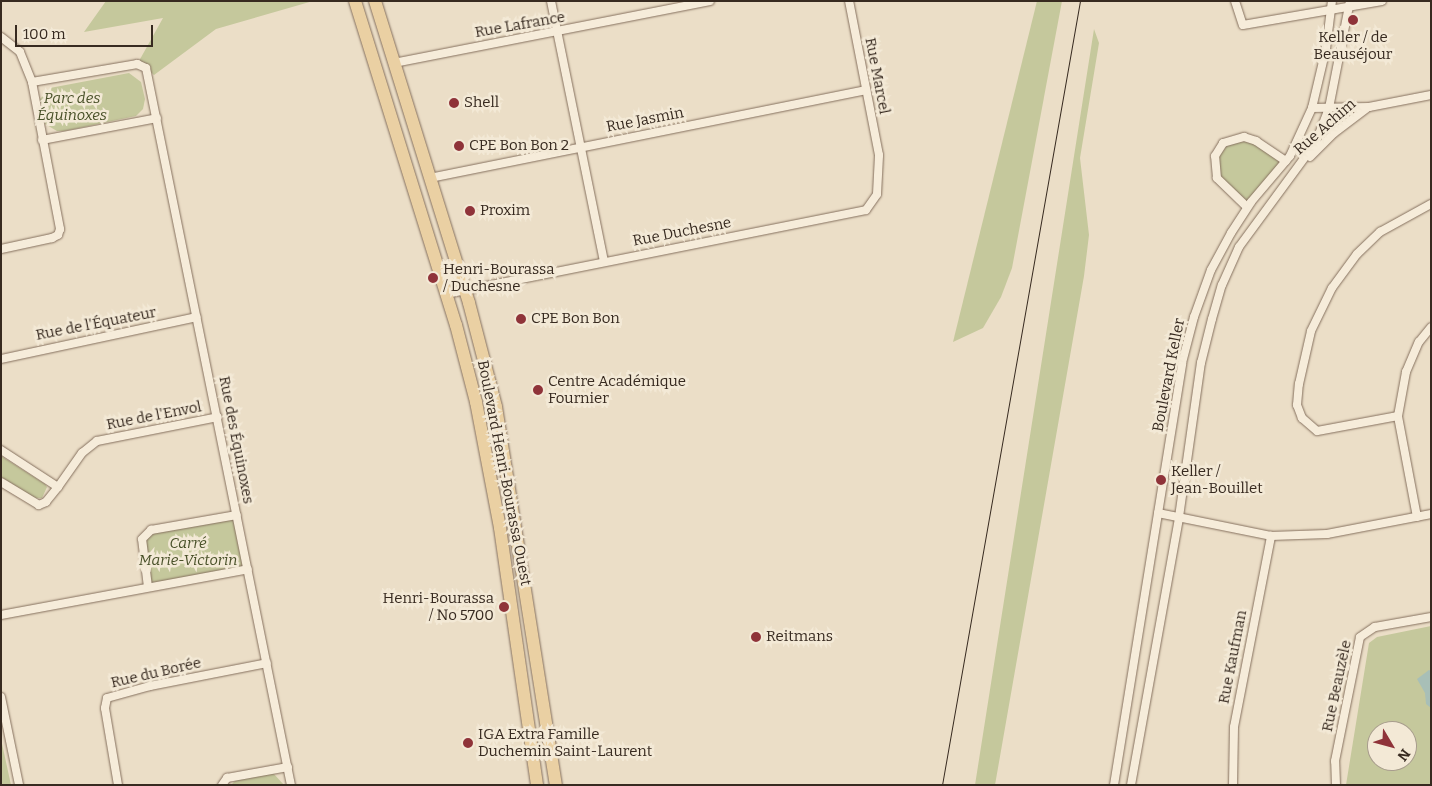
<!DOCTYPE html>
<html>
<head>
<meta charset="utf-8">
<style>
	body { margin:0 }
	#map { position:relative; width:1432px; height:786px; overflow:hidden; background:#ebdec7; font-family:Bitter,serif }
	div>[style] { position:absolute }
	[style*='--x'] { left:calc(var(--x)*1px); top:calc(var(--y)*1px); width:calc(var(--w)*1px); rotate:calc(var(--a)*1deg) }
	.green>* { inset:0; background:#c5c89c }
	.water>* { inset:0; background:#a8bfb7 }
	.roads { filter:drop-shadow(0 0 1px #85705e) drop-shadow(0 0 1px #85705e) }
	.street>* { height:8px; margin:-4px; padding:0 4px; transform-origin:4px; border-radius:4px; background:#f6ecda }
	.primary>* { height:12px; margin:-6px; padding:0 6px; transform-origin:6px; border-radius:6px; background:#ead0a3 }
	.tram>* { height:1px; margin:-0.5px; padding:0 0.5px; transform-origin:0.5px; border-radius:0.5px; background:#372a20 }
	.dots>* { width:14px; height:14px; translate:-50% -50%; box-sizing:border-box; border:2px solid #f3e9d6; border-radius:50% }
	span { translate:-50% -50%; white-space:nowrap; text-align:center; line-height:1.15; -webkit-text-stroke:5px #f3e9d6; paint-order:stroke }
	.street-label { font-size:15px; color:#372a20 }
	.poi-label { font-size:15px; color:#372a20 }
	.left { translate:0 -50%; text-align:left }
	.right { translate:-100% -50%; text-align:right }
	.park-label { font-size:15px; color:#495129; font-style:italic }
	.frame { position:absolute; inset:0; border:2px solid #372a20; pointer-events:none }
	.north { position:absolute; left:1367px; top:721px; width:50px; height:50px; box-sizing:border-box; background:#f3e9d6; border:1px solid #a89d8d; border-radius:50%; rotate:127deg; font-size:14px; font-weight:700; line-height:20px; text-align:center; color:#372a20 }
	.north::after { content:''; display:block; margin:auto; width:18px; height:22px; background:#8f3339; clip-path:polygon(50% 0,100% 100%,50% 72%,0 100%) }
	.scale { position:absolute; left:15px; top:25px; width:138px; height:22px; box-sizing:border-box; border:2px solid #372a20; border-top:0; padding-left:6px; font-size:15px; line-height:18px; white-space:nowrap; color:#372a20; -webkit-text-stroke:4px #f3e9d6; paint-order:stroke }
</style>
</head>
<body>
<div id="map">
	<div class="green">
		<div style="clip-path:polygon(106px 1px,313px 1px,216px 29px,154px 75px,139px 61px,163px 18px,84px 32px)"></div>
		<div style="clip-path:polygon(1037px 1px,1062px 1px,1012px 268px,1001px 297px,983px 328px,953px 342px)"></div>
		<div style="clip-path:polygon(1094px 29px,1099px 43px,1080px 158px,1089px 235px,1084px 276px,995px 785px,975px 785px)"></div>
		<div style="clip-path:polygon(129px 73px,141px 82px,145px 99px,143px 109px,136px 116px,65px 131px,57px 131px,45px 124px,40px 99px,50px 88px)"></div>
		<div style="clip-path:polygon(1244px 141px,1257px 144px,1281px 161px,1247px 201px,1220px 177px,1219px 157px,1227px 145px)"></div>
		<div style="clip-path:polygon(1px 456px,45px 484px,47px 487px,42px 498px,35px 498px,1px 477px)"></div>
		<div style="clip-path:polygon(237px 515px,248px 569px,148px 587px,142px 539px,151px 530px)"></div>
		<div style="clip-path:polygon(evenodd,1431px 626px,1431px 785px,1346px 785px,1369px 643px,1377px 637px,1431px 626px,1377px 731px,1407px 731px,1407px 761px,1377px 761px,1377px 731px)"></div>
		<div style="clip-path:polygon(1px 739px,11px 785px,1px 785px)"></div>
		<div style="clip-path:polygon(273px 773px,284px 785px,231px 785px,237px 779px)"></div>
	</div>
	<div class="water">
		<div style="clip-path:polygon(1429px 670px,1431px 671px,1431px 708px,1426px 704px,1425px 693px,1417px 679px)"></div>
	</div>
	<div class="roads">
		<div class="street">
			<div style="--x:551;--y:1;--w:265;--a:78.5"></div>
			<div style="--x:1235;--y:1;--w:25;--a:72"></div>
			<div style="--x:1243;--y:25;--w:141;--a:-9.8"></div>
			<div style="--x:1;--y:37;--w:24;--a:38"></div>
			<div style="--x:20;--y:52;--w:32;--a:68"></div>
			<div style="--x:32;--y:82;--w:150;--a:79.2"></div>
			<div style="--x:60;--y:229;--w:6;--a:108"></div>
			<div style="--x:58;--y:235;--w:7;--a:153"></div>
			<div style="--x:52;--y:238;--w:52;--a:167.8"></div>
			<div style="--x:394;--y:63;--w:322;--a:-11.1"></div>
			<div style="--x:32;--y:82;--w:107;--a:-9.7"></div>
			<div style="--x:137;--y:64;--w:10;--a:24"></div>
			<div style="--x:146;--y:68;--w:732;--a:78.57"></div>
			<div style="--x:1312;--y:108;--w:57;--a:-1"></div>
			<div style="--x:1369;--y:107;--w:63;--a:-11"></div>
			<div style="--x:42;--y:140;--w:117;--a:-10.8"></div>
			<div style="--x:1310;--y:157;--w:34;--a:-45"></div>
			<div style="--x:1334;--y:133;--w:41;--a:-37.1"></div>
			<div style="--x:430;--y:178;--w:445;--a:-11.4"></div>
			<div style="--x:1247;--y:207;--w:42;--a:-136"></div>
			<div style="--x:1217;--y:178;--w:22;--a:-95"></div>
			<div style="--x:1215;--y:156;--w:15;--a:-58"></div>
			<div style="--x:1223;--y:143;--w:22;--a:-16"></div>
			<div style="--x:1244;--y:137;--w:13;--a:18"></div>
			<div style="--x:1256;--y:141;--w:36;--a:34"></div>
			<div style="--x:446;--y:294;--w:428;--a:-11.3"></div>
			<div style="--x:866;--y:210;--w:19;--a:-55"></div>
			<div style="--x:877;--y:194;--w:39;--a:-87"></div>
			<div style="--x:879;--y:155;--w:157;--a:-101"></div>
			<div style="--x:1;--y:359;--w:200;--a:-12.1"></div>
			<div style="--x:1398;--y:416;--w:82;--a:169.5"></div>
			<div style="--x:1317;--y:431;--w:20;--a:-139"></div>
			<div style="--x:1302;--y:418;--w:14;--a:-111"></div>
			<div style="--x:1297;--y:405;--w:21;--a:-85"></div>
			<div style="--x:1299;--y:384;--w:54;--a:-77.2"></div>
			<div style="--x:1311;--y:331;--w:48;--a:-64"></div>
			<div style="--x:1332;--y:288;--w:42;--a:-53.7"></div>
			<div style="--x:1357;--y:254;--w:32;--a:-44"></div>
			<div style="--x:1380;--y:232;--w:58;--a:-28.8"></div>
			<div style="--x:1;--y:450;--w:68;--a:33"></div>
			<div style="--x:58;--y:487;--w:19;--a:129"></div>
			<div style="--x:46;--y:502;--w:8;--a:157"></div>
			<div style="--x:39;--y:505;--w:44;--a:-148.8"></div>
			<div style="--x:58;--y:487;--w:42;--a:-54.8"></div>
			<div style="--x:82;--y:453;--w:19;--a:-39"></div>
			<div style="--x:97;--y:441;--w:123;--a:-11.2"></div>
			<div style="--x:1158;--y:513;--w:115;--a:11.5"></div>
			<div style="--x:1271;--y:536;--w:56;--a:-2"></div>
			<div style="--x:1327;--y:534;--w:106;--a:-10.9"></div>
			<div style="--x:1417;--y:517;--w:103;--a:-100.7"></div>
			<div style="--x:1398;--y:416;--w:45;--a:-79.7"></div>
			<div style="--x:1406;--y:372;--w:33;--a:-67"></div>
			<div style="--x:1419;--y:342;--w:19;--a:-51"></div>
			<div style="--x:148;--y:587;--w:48;--a:-97.1"></div>
			<div style="--x:142;--y:539;--w:13;--a:-45"></div>
			<div style="--x:151;--y:530;--w:87;--a:-9.9"></div>
			<div style="--x:1;--y:615;--w:251;--a:-10.5"></div>
			<div style="--x:1;--y:697;--w:90;--a:78.4"></div>
			<div style="--x:118;--y:785;--w:78;--a:-99.6"></div>
			<div style="--x:105;--y:708;--w:10;--a:-79"></div>
			<div style="--x:107;--y:698;--w:45;--a:-15.6"></div>
			<div style="--x:150;--y:686;--w:119;--a:-11.1"></div>
			<div style="--x:222;--y:785;--w:9;--a:-54"></div>
			<div style="--x:227;--y:778;--w:62;--a:-10.2"></div>
			<div style="--x:1114;--y:785;--w:427;--a:-80.8"></div>
			<div style="--x:1182;--y:363;--w:48;--a:-75.4"></div>
			<div style="--x:1194;--y:317;--w:50;--a:-70.1"></div>
			<div style="--x:1211;--y:270;--w:42;--a:-61.6"></div>
			<div style="--x:1231;--y:233;--w:37;--a:-57"></div>
			<div style="--x:1251;--y:202;--w:60;--a:-49.7"></div>
			<div style="--x:1290;--y:156;--w:53;--a:-65.4"></div>
			<div style="--x:1312;--y:108;--w:61;--a:-76.7"></div>
			<div style="--x:1326;--y:49;--w:48;--a:-82.9"></div>
			<div style="--x:1131;--y:785;--w:272;--a:-79.8"></div>
			<div style="--x:1179;--y:517;--w:156;--a:-81.9"></div>
			<div style="--x:1201;--y:363;--w:45;--a:-76"></div>
			<div style="--x:1212;--y:319;--w:35;--a:-74"></div>
			<div style="--x:1222;--y:285;--w:42;--a:-65.9"></div>
			<div style="--x:1239;--y:247;--w:130;--a:-53.7"></div>
			<div style="--x:1316;--y:142;--w:36;--a:-69"></div>
			<div style="--x:1329;--y:108;--w:109;--a:-78.9"></div>
			<div style="--x:1233;--y:785;--w:58;--a:-89"></div>
			<div style="--x:1234;--y:727;--w:195;--a:-79"></div>
			<div style="--x:1336;--y:785;--w:24;--a:-92"></div>
			<div style="--x:1335;--y:761;--w:126;--a:-78.6"></div>
			<div style="--x:1360;--y:637;--w:18;--a:-34"></div>
			<div style="--x:1375;--y:627;--w:57;--a:-10.1"></div>
		</div>
		<div class="primary">
			<div style="--x:355;--y:1;--w:339;--a:72.7"></div>
			<div style="--x:456;--y:325;--w:80;--a:75.4"></div>
			<div style="--x:476;--y:402;--w:128;--a:79.2"></div>
			<div style="--x:500;--y:528;--w:260;--a:81.8"></div>
			<div style="--x:375;--y:1;--w:316;--a:72.7"></div>
			<div style="--x:469;--y:303;--w:107;--a:75.4"></div>
			<div style="--x:496;--y:407;--w:383;--a:81"></div>
		</div>
	</div>
	<div class="tram">
		<div style="--x:942;--y:785;--w:796;--a:-80.02"></div>
	</div>
	<div class="dots">
		<div style="left:1353px;top:20px;background:#8f3339"></div>
		<div style="left:454px;top:103px;background:#8f3339"></div>
		<div style="left:459px;top:146px;background:#8f3339"></div>
		<div style="left:470px;top:211px;background:#8f3339"></div>
		<div style="left:433px;top:278px;background:#8f3339"></div>
		<div style="left:521px;top:319px;background:#8f3339"></div>
		<div style="left:538px;top:390px;background:#8f3339"></div>
		<div style="left:1161px;top:480px;background:#8f3339"></div>
		<div style="left:504px;top:607px;background:#8f3339"></div>
		<div style="left:756px;top:637px;background:#8f3339"></div>
		<div style="left:468px;top:743px;background:#8f3339"></div>
	</div>
	<div class="street-label">
		<span style="left:520px;top:25px;rotate:-10deg">Rue Lafrance</span>
		<span style="left:877px;top:76px;rotate:79deg">Rue Marcel</span>
		<span style="left:645px;top:120px;rotate:-11deg">Rue Jasmin</span>
		<span style="left:1325px;top:127px;rotate:-41deg">Rue Achim</span>
		<span style="left:682px;top:232px;rotate:-11deg">Rue Duchesne</span>
		<span style="left:96px;top:324px;rotate:-11deg">Rue de l'Équateur</span>
		<span style="left:1169px;top:375px;rotate:-79deg">Boulevard Keller</span>
		<span style="left:154px;top:416px;rotate:-11deg">Rue de l'Envol</span>
		<span style="left:236px;top:440px;rotate:79deg">Rue des Équinoxes</span>
		<span style="left:504px;top:473px;rotate:79deg">Boulevard Henri-Bourassa Ouest</span>
		<span style="left:1233px;top:657px;rotate:-79deg">Rue Kaufman</span>
		<span style="left:156px;top:673px;rotate:-13deg">Rue du Borée</span>
		<span style="left:1337px;top:686px;rotate:-78deg">Rue Beauzèle</span>
	</div>
	<div class="poi-label">
		<span style="left:1353px;top:46px">Keller / de<br>Beauséjour</span>
		<span class="left" style="left:464px;top:103px">Shell</span>
		<span class="left" style="left:469px;top:146px">CPE Bon Bon 2</span>
		<span class="left" style="left:480px;top:211px">Proxim</span>
		<span class="left" style="left:443px;top:278px">Henri-Bourassa<br>/ Duchesne</span>
		<span class="left" style="left:531px;top:319px">CPE Bon Bon</span>
		<span class="left" style="left:548px;top:390px">Centre Académique<br>Fournier</span>
		<span class="left" style="left:1171px;top:480px">Keller /<br>Jean-Bouillet</span>
		<span class="right" style="left:494px;top:607px">Henri-Bourassa<br>/ No 5700</span>
		<span class="left" style="left:766px;top:637px">Reitmans</span>
		<span class="left" style="left:478px;top:743px">IGA Extra Famille<br>Duchemin Saint-Laurent</span>
	</div>
	<div class="park-label">
		<span style="left:72px;top:107px">Parc des<br>Équinoxes</span>
		<span style="left:188px;top:552px">Carré<br>Marie-Victorin</span>
	</div>
	<div class="frame"></div>
	<div class="north">N</div>
	<div class="scale">100 m</div>
</div>
</body>
</html>
